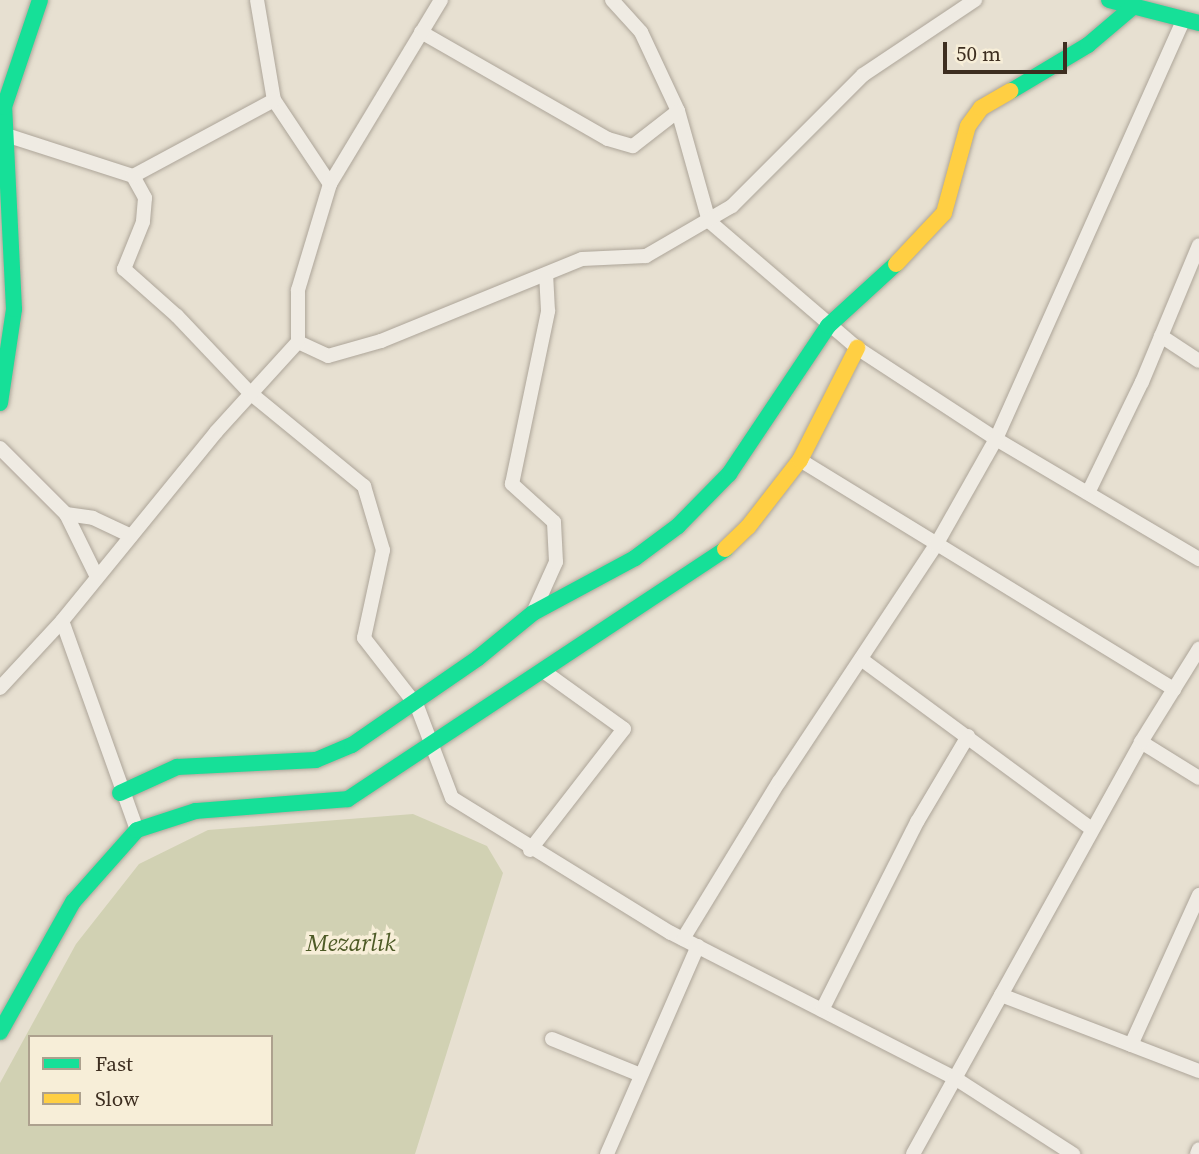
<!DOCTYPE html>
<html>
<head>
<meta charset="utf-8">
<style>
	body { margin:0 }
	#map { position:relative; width:1199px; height:1154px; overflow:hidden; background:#e7e0d1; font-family:"Source Serif 4",serif }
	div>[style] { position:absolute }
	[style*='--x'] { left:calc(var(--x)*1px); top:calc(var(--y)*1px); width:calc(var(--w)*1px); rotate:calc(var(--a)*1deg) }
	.cemetery>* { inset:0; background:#d1d1b3 }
	.roads { filter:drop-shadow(0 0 2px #ada599) drop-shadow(0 0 2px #ada599) }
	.street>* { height:14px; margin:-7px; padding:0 7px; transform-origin:7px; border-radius:7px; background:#efebe3 }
	.fast>* { height:16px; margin:-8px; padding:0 8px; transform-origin:8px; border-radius:8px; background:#16e098 }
	.slow>* { height:16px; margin:-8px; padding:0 8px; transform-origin:8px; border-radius:8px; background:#ffcf43 }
	span { translate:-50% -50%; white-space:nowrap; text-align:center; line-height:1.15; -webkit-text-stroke:7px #f7eed8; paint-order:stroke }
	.park-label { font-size:24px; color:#4d5a26; font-style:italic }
	.legend { position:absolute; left:28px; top:1035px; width:245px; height:91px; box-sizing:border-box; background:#f7eed8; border:2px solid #ada18e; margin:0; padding:9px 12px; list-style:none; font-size:21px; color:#3d2e20 }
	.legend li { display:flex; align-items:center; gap:14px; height:35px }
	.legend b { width:35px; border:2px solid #ada18e }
	.scale { position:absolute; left:943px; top:42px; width:124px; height:32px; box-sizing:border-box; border:4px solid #3d2e20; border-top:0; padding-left:9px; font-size:21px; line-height:24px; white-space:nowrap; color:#3d2e20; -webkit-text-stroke:5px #f7eed8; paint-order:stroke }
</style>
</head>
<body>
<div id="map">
	<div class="cemetery">
		<div style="clip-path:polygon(evenodd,413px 814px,487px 846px,503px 873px,415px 1154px,0 1154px,0 1083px,76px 944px,139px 864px,208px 830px,413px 814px,30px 1037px,271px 1037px,271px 1124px,30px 1124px,30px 1037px)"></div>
	</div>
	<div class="roads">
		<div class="street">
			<div style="--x:257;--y:0;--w:101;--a:80.4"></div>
			<div style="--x:274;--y:100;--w:101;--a:56.3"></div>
			<div style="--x:612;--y:0;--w:43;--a:47.8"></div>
			<div style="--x:641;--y:32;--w:87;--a:64.9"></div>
			<div style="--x:678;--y:111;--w:114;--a:74.3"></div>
			<div style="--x:709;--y:221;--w:195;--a:40.6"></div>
			<div style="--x:857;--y:348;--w:166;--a:33.2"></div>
			<div style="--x:996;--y:439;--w:236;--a:30.6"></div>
			<div style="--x:421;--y:32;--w:215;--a:29.8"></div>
			<div style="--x:608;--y:139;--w:26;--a:16"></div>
			<div style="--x:633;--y:146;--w:57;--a:-37.9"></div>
			<div style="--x:6;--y:135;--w:133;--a:17.9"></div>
			<div style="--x:133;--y:176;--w:25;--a:61"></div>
			<div style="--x:145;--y:198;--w:24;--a:95"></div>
			<div style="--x:143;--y:222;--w:51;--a:112"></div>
			<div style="--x:124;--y:269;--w:71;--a:41.6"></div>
			<div style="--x:177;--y:316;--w:105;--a:46.5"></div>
			<div style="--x:249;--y:392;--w:149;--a:39.3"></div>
			<div style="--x:364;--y:486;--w:67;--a:73.5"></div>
			<div style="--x:383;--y:550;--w:90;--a:102.2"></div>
			<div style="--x:364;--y:638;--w:86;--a:52.1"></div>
			<div style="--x:417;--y:706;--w:98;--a:69.2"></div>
			<div style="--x:452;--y:798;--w:257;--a:31.7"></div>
			<div style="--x:671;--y:933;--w:317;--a:27.1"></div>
			<div style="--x:953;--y:1077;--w:143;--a:32.7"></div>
			<div style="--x:133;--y:176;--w:160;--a:-28.3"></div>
			<div style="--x:1161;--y:336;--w:45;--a:33.3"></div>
			<div style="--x:298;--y:342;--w:33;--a:25"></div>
			<div style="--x:328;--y:356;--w:55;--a:-15.8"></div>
			<div style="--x:381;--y:341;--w:217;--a:-22.2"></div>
			<div style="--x:582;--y:259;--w:64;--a:-2.7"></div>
			<div style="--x:646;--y:256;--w:99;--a:-30.2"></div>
			<div style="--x:732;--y:206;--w:185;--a:-45"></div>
			<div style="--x:863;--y:75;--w:135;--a:-33.8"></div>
			<div style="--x:0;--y:448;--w:93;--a:45"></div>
			<div style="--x:66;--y:514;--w:70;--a:63.8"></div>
			<div style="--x:800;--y:460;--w:439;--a:31.5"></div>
			<div style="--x:1088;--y:493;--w:123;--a:-64.1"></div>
			<div style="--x:1142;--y:382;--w:148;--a:-67.4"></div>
			<div style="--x:66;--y:514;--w:27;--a:8"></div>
			<div style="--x:93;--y:518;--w:42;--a:25.3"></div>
			<div style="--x:533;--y:613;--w:56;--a:-65.7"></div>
			<div style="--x:556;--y:562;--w:40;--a:-92.9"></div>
			<div style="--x:554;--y:522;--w:57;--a:-137.9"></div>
			<div style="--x:512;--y:484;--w:177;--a:-78.2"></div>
			<div style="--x:548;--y:311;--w:36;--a:-93"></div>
			<div style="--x:861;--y:659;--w:287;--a:36.4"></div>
			<div style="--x:0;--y:688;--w:91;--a:-47.2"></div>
			<div style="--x:1141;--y:742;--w:68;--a:31.8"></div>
			<div style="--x:137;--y:830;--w:222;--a:-109.7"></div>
			<div style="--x:62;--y:621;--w:244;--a:-50.8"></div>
			<div style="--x:216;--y:432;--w:122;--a:-47.7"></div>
			<div style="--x:298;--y:342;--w:52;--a:-90"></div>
			<div style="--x:298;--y:290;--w:111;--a:-73.2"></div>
			<div style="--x:330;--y:184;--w:215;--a:-58.9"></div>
			<div style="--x:530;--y:850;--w:153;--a:-52.2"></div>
			<div style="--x:624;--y:729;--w:96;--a:-144.3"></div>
			<div style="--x:683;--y:939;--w:184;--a:-58.6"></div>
			<div style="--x:779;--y:782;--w:284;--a:-56.5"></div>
			<div style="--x:936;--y:545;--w:122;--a:-60.5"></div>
			<div style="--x:996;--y:439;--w:461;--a:-65.9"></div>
			<div style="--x:1001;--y:995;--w:212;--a:21"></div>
			<div style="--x:822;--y:1010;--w:211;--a:-63.2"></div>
			<div style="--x:917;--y:822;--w:100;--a:-59.3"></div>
			<div style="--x:552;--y:1039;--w:93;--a:22.1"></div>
			<div style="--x:1131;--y:1045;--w:165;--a:-65.6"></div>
			<div style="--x:607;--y:1154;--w:227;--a:-66.4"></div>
			<div style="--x:913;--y:1154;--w:471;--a:-61"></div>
			<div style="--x:1141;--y:742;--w:110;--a:-58.1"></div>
			<div style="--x:1197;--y:1154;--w:5;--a:-68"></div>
		</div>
		<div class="fast">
			<div style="--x:1109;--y:0;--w:93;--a:14.3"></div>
			<div style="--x:1011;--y:91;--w:90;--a:-30.9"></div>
			<div style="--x:1088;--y:45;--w:60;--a:-40.3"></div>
			<div style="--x:0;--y:403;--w:95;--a:-81.5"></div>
			<div style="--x:14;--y:309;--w:202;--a:-92.8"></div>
			<div style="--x:4;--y:107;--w:113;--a:-71.4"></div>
			<div style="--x:120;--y:793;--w:63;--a:-24.5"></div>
			<div style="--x:177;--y:767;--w:139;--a:-2.9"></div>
			<div style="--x:316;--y:760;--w:39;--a:-23"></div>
			<div style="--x:352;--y:745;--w:153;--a:-34.6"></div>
			<div style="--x:478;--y:658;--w:71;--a:-39.3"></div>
			<div style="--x:533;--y:613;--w:116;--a:-28.3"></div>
			<div style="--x:635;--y:558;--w:54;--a:-36.7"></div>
			<div style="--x:678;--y:526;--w:73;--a:-45.6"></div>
			<div style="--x:729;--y:474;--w:178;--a:-56.2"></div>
			<div style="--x:828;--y:326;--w:92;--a:-42.4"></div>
			<div style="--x:0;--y:1032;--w:149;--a:-60.7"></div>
			<div style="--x:73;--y:902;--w:96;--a:-48.4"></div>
			<div style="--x:137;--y:830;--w:62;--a:-17.9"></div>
			<div style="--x:196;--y:811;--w:152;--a:-4.5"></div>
			<div style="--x:348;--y:799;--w:452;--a:-33.5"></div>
		</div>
		<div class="slow">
			<div style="--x:896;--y:264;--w:70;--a:-46.7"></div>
			<div style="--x:944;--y:213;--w:90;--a:-74.6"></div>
			<div style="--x:968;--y:126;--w:22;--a:-54"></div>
			<div style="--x:981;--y:108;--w:34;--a:-30"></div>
			<div style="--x:725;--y:549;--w:32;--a:-44"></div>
			<div style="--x:748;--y:527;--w:85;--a:-52.2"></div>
			<div style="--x:800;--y:460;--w:126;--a:-63"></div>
		</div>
	</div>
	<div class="park-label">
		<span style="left:351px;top:943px">Mezarlık</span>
	</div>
	<ul class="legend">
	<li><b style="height:9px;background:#16e098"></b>Fast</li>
	<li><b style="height:9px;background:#ffcf43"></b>Slow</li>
	</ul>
	<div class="scale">50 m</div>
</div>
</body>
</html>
